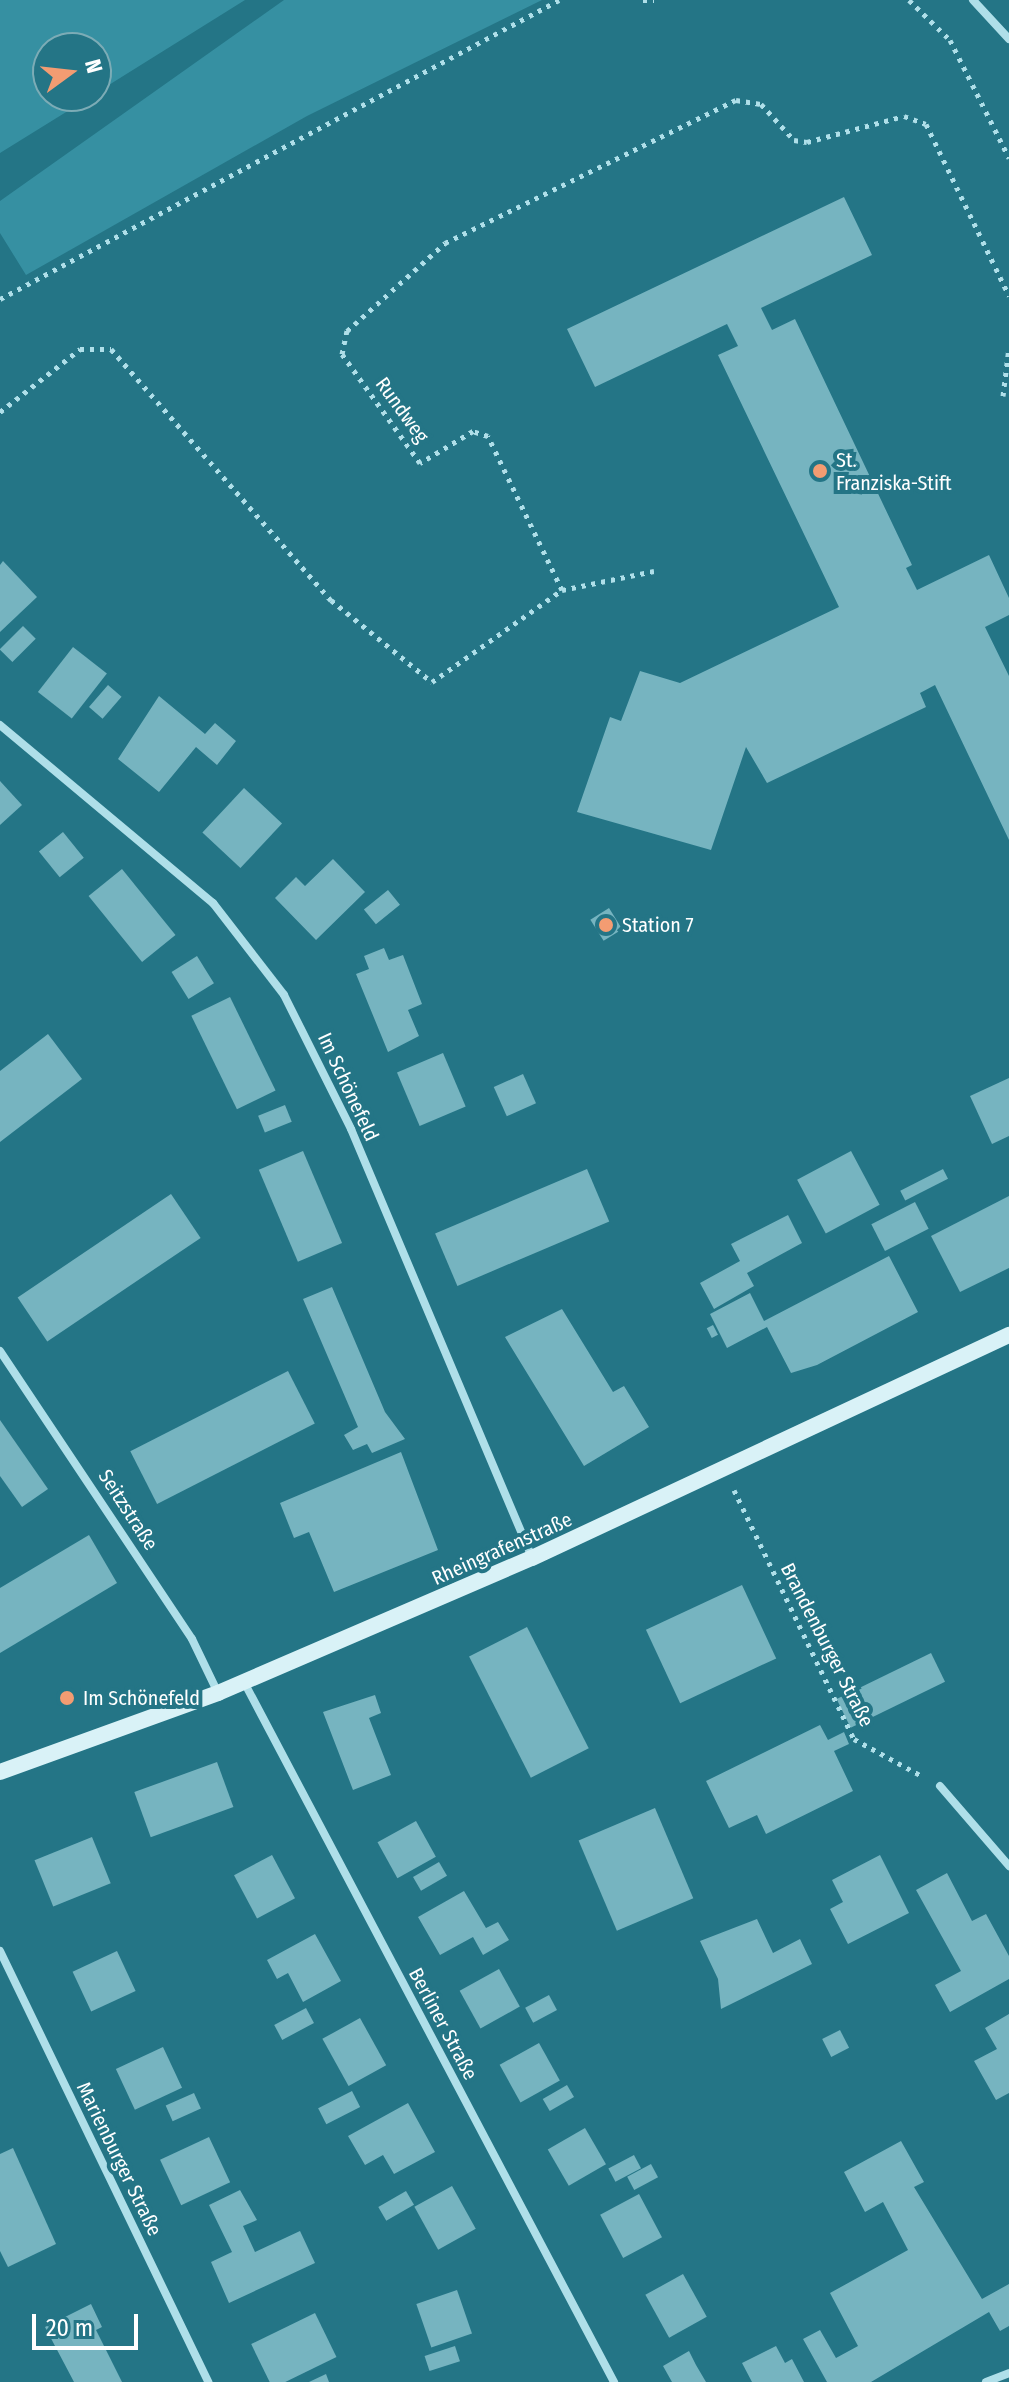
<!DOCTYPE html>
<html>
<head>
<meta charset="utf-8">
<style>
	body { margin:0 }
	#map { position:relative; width:1009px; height:2382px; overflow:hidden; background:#247586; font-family:"Fira Sans Condensed",sans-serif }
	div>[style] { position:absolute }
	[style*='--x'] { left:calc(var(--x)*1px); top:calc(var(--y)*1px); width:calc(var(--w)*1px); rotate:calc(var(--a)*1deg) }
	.green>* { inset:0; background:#3690a2 }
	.building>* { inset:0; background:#76b4c0; transform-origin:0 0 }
	.path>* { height:5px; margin-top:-2.5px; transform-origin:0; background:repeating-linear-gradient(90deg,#afdfe9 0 4px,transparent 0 10px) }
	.street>* { height:8px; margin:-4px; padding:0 4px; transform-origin:4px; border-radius:4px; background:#afdfe9 }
	.secondary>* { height:16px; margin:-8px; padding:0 8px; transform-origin:8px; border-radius:8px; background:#d9f2f7 }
	.dots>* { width:22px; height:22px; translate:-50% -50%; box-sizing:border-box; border:4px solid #247586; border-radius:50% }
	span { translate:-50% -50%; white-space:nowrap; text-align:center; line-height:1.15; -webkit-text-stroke:8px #247586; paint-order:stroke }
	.street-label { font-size:20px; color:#fff }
	.poi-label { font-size:20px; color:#fff }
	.left { translate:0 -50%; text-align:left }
	.north { position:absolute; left:32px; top:32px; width:80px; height:80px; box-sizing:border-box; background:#247586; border:2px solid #7cacb6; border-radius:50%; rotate:75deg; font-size:22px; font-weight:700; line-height:32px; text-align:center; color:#fff }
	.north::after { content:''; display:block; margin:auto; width:28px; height:36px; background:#f39c72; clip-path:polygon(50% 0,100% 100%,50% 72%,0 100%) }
	.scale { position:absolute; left:32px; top:2314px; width:106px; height:36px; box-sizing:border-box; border:4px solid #fff; border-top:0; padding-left:10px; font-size:24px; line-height:28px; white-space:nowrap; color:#fff; -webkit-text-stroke:6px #247586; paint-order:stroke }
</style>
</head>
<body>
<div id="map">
	<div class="green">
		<div style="clip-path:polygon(0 0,245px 0,96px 93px,96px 48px,48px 48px,48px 96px,92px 96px,0 153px)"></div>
		<div style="clip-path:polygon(284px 0,542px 0,307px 116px,26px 275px,0 233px,0 201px)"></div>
	</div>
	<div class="building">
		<div style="clip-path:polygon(844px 197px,872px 255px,761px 308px,772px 330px,795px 319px,912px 565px,906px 568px,917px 590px,989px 555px,1009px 598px,1009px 615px,985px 627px,1009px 676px,1009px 840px,935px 685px,920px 693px,926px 707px,767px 783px,746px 747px,711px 850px,577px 812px,610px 717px,621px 721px,640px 671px,680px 683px,839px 607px,718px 355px,738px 346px,727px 324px,595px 387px,567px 329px)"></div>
		<div style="clip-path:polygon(3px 561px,37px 597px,0 632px,0 565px)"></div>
		<div style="left:23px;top:626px;width:18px;height:33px;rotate:45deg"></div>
		<div style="left:73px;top:647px;width:43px;height:57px;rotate:38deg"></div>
		<div style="left:108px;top:685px;width:18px;height:29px;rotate:41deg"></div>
		<div style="clip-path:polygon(159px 696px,205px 734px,215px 723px,236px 741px,217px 765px,196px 747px,159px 792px,118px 759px)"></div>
		<div style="clip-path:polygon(0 781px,22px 805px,0 825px)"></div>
		<div style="left:244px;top:788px;width:52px;height:61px;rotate:43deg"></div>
		<div style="left:63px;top:832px;width:33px;height:31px;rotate:51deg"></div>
		<div style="clip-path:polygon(333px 859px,365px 892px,316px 940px,275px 898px,296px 877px,305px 886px)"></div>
		<div style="left:122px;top:869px;width:85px;height:43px;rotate:51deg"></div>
		<div style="left:388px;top:890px;width:19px;height:31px;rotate:51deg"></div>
		<div style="left:609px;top:908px;width:25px;height:22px;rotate:58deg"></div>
		<div style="clip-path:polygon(384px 948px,389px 960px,403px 955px,422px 1004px,408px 1010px,419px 1036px,388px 1052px,356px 974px,369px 969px,364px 956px)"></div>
		<div style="left:197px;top:956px;width:32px;height:30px;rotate:58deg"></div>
		<div style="left:230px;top:997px;width:104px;height:43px;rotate:64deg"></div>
		<div style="clip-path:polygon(48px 1034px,82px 1079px,0 1142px,0 1071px)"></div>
		<div style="left:443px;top:1053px;width:58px;height:50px;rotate:67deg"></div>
		<div style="left:523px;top:1074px;width:32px;height:32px;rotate:66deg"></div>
		<div style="clip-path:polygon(1009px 1078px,1009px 1136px,992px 1144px,970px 1096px)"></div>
		<div style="left:285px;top:1105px;width:18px;height:29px;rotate:68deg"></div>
		<div style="left:303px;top:1151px;width:100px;height:48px;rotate:67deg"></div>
		<div style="left:851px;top:1151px;width:61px;height:61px;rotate:62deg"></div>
		<div style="left:587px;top:1169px;width:57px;height:165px;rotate:67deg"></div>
		<div style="left:943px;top:1169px;width:11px;height:48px;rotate:63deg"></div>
		<div style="left:171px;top:1194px;width:53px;height:185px;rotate:56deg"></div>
		<div style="clip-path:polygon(1009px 1196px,1009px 1268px,960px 1292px,931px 1236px)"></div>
		<div style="left:915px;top:1202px;width:30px;height:49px;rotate:63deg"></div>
		<div style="clip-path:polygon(788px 1215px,802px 1243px,747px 1273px,754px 1286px,714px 1309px,700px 1283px,740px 1261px,731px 1244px)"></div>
		<div style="clip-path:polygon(889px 1256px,918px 1312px,817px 1365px,791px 1373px,767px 1327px,727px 1348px,710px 1314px,750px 1293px,764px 1321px)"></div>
		<div style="clip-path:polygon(332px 1287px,385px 1412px,405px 1439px,372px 1453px,367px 1444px,353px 1450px,344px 1435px,358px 1427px,303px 1299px)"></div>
		<div style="clip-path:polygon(562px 1309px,613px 1392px,624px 1386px,649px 1427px,584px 1466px,505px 1337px)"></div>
		<div style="left:713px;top:1325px;width:11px;height:7px;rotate:63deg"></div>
		<div style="left:288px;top:1371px;width:59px;height:177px;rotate:63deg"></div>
		<div style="clip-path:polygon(0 1420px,48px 1489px,22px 1507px,0 1476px)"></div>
		<div style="clip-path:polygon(401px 1452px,438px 1550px,334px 1592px,309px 1532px,294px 1538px,280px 1503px)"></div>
		<div style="clip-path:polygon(89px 1535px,117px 1583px,0 1653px,0 1588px)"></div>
		<div style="left:742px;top:1585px;width:81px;height:106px;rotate:65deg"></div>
		<div style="left:527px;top:1627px;width:136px;height:65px;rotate:63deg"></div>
		<div style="left:931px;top:1653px;width:32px;height:105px;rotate:64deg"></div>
		<div style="clip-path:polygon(375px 1695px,381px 1713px,369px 1718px,391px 1775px,353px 1790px,323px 1712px)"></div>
		<div style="clip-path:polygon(820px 1725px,828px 1740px,844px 1732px,849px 1744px,834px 1751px,853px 1791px,766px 1834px,757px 1815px,729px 1828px,706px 1781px)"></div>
		<div style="left:217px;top:1762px;width:48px;height:88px;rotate:70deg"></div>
		<div style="left:655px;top:1808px;width:98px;height:83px;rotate:67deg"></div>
		<div style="left:416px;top:1821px;width:41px;height:44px;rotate:61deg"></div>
		<div style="left:92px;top:1837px;width:50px;height:62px;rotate:68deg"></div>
		<div style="left:272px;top:1855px;width:49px;height:43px;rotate:62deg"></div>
		<div style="clip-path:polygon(880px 1855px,909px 1913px,848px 1944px,830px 1909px,843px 1902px,832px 1880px)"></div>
		<div style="left:439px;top:1862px;width:16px;height:30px;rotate:60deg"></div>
		<div style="clip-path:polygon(947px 1873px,972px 1921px,986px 1914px,1009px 1956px,1009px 1979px,950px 2012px,935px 1985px,961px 1971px,916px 1890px)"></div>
		<div style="clip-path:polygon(464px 1891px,486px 1928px,498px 1922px,509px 1940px,483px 1955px,473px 1937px,440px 1955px,418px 1917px)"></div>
		<div style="clip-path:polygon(757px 1919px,773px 1953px,800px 1939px,812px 1964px,721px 2009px,718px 1979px,700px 1941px)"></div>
		<div style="clip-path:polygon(315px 1934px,341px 1981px,303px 2002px,288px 1973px,277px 1979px,267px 1960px)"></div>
		<div style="left:117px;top:1951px;width:44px;height:49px;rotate:65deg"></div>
		<div style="left:499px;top:1969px;width:43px;height:45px;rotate:61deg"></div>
		<div style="left:549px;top:1995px;width:17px;height:27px;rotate:62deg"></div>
		<div style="left:306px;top:2008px;width:17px;height:36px;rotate:62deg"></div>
		<div style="clip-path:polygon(1009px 2014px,1009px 2093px,996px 2100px,974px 2061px,997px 2049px,985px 2028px)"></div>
		<div style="left:360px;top:2018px;width:54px;height:43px;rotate:61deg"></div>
		<div style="left:840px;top:2030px;width:20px;height:20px;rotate:63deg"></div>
		<div style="left:539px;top:2043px;width:43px;height:45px;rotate:61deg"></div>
		<div style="left:163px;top:2047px;width:45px;height:52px;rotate:65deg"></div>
		<div style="left:567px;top:2085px;width:14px;height:28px;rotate:60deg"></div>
		<div style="left:352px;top:2091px;width:18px;height:38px;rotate:63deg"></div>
		<div style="left:194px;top:2093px;width:17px;height:31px;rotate:66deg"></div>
		<div style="clip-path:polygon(408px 2103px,435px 2152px,394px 2174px,383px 2155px,365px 2165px,348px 2136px)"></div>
		<div style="left:585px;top:2128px;width:42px;height:43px;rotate:60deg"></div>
		<div style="left:209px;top:2137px;width:50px;height:54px;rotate:65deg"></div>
		<div style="clip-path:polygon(901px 2141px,924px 2182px,914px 2187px,982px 2299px,1009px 2284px,1009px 2326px,1000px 2331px,989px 2312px,871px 2382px,827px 2382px,803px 2339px,820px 2330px,836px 2358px,858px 2346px,830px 2293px,908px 2250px,883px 2202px,865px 2212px,844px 2172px)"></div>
		<div style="clip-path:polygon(13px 2148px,56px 2244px,8px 2267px,0 2251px,0 2154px)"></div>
		<div style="left:634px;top:2155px;width:15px;height:29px;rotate:62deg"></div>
		<div style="left:651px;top:2164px;width:15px;height:27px;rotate:62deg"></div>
		<div style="left:452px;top:2186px;width:49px;height:43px;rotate:61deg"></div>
		<div style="clip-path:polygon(240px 2190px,257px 2220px,243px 2226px,255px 2252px,300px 2231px,315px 2263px,229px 2303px,211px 2262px,232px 2252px,209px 2205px)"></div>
		<div style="left:406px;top:2191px;width:16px;height:32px;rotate:60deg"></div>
		<div style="left:639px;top:2194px;width:49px;height:44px;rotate:62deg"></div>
		<div style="left:683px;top:2274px;width:49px;height:43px;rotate:61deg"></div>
		<div style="left:457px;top:2290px;width:46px;height:43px;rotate:71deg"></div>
		<div style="clip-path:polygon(91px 2304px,102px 2327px,96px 2330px,122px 2382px,74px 2382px,45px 2327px)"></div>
		<div style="left:315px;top:2313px;width:49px;height:71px;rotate:64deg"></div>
		<div style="left:455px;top:2346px;width:16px;height:32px;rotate:72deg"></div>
		<div style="clip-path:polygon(776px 2346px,785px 2363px,792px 2359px,804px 2382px,752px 2382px,742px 2363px)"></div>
		<div style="clip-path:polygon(689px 2351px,696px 2365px,706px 2382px,672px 2382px,663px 2366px)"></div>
		<div style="clip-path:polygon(326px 2374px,329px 2382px,309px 2382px)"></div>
	</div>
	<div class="path">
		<div style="--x:643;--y:0;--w:11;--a:0"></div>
		<div style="--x:909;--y:0;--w:57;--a:44.3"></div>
		<div style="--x:950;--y:40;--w:132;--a:63.4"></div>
		<div style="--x:0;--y:299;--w:634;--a:-28.14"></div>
		<div style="--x:1003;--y:396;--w:49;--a:-83"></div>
		<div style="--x:0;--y:412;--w:102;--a:-38.2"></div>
		<div style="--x:80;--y:349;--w:31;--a:0"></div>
		<div style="--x:111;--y:349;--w:334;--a:48.8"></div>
		<div style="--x:331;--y:600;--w:130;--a:39.1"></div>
		<div style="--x:432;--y:682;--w:159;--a:-35.3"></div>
		<div style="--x:562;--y:590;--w:171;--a:-115.7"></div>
		<div style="--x:488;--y:436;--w:16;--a:-162"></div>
		<div style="--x:473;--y:431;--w:62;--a:148.9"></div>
		<div style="--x:420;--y:463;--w:134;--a:-125.6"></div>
		<div style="--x:342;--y:354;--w:24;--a:-78"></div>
		<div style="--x:347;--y:331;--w:132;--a:-41.9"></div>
		<div style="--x:445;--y:243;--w:324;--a:-26.2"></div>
		<div style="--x:736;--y:100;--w:25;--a:9"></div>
		<div style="--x:761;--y:104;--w:49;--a:47.5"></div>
		<div style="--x:794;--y:140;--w:13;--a:9"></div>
		<div style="--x:807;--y:142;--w:100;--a:-15"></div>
		<div style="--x:904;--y:116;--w:23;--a:20"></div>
		<div style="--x:926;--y:124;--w:191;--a:64.2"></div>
		<div style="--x:562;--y:590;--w:94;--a:-11.7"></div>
		<div style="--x:734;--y:1490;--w:276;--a:64.3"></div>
		<div style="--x:854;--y:1739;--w:77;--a:28.6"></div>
	</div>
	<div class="street">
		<div style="--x:973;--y:0;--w:53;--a:47.3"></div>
		<div style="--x:0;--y:725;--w:278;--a:39.9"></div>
		<div style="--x:213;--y:903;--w:116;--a:52.3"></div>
		<div style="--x:284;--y:995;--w:150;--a:63.4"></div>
		<div style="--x:351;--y:1129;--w:466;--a:67.1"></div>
		<div style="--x:0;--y:1351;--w:346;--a:56.3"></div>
		<div style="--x:192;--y:1639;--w:60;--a:64.3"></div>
		<div style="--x:244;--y:1682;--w:792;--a:62.14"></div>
		<div style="--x:940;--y:1786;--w:106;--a:49.2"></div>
		<div style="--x:0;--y:1951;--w:479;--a:64.2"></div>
		<div style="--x:986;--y:2382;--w:25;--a:-21"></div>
	</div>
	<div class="secondary">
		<div style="--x:0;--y:1772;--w:232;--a:-19.9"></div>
		<div style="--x:218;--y:1693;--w:342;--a:-23.3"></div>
		<div style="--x:532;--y:1558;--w:527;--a:-25.06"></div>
	</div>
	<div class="dots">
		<div style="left:820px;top:471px;background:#f39c72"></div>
		<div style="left:606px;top:925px;background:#f39c72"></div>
		<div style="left:67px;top:1698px;background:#f39c72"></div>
	</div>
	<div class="street-label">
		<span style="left:402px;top:410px;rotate:54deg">Rundweg</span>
		<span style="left:348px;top:1087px;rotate:65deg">Im Schönefeld</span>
		<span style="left:128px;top:1510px;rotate:57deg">Seitzstraße</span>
		<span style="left:502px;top:1549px;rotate:-24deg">Rheingrafenstraße</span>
		<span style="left:827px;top:1645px;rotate:63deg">Brandenburger Straße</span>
		<span style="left:443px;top:2024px;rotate:62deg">Berliner Straße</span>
		<span style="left:119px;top:2159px;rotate:64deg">Marienburger Straße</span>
	</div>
	<div class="poi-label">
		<span class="left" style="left:836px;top:472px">St.<br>Franziska-Stift</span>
		<span class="left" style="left:622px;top:925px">Station 7</span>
		<span class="left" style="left:83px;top:1698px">Im Schönefeld</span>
	</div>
	<div class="north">N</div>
	<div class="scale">20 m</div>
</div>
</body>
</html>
